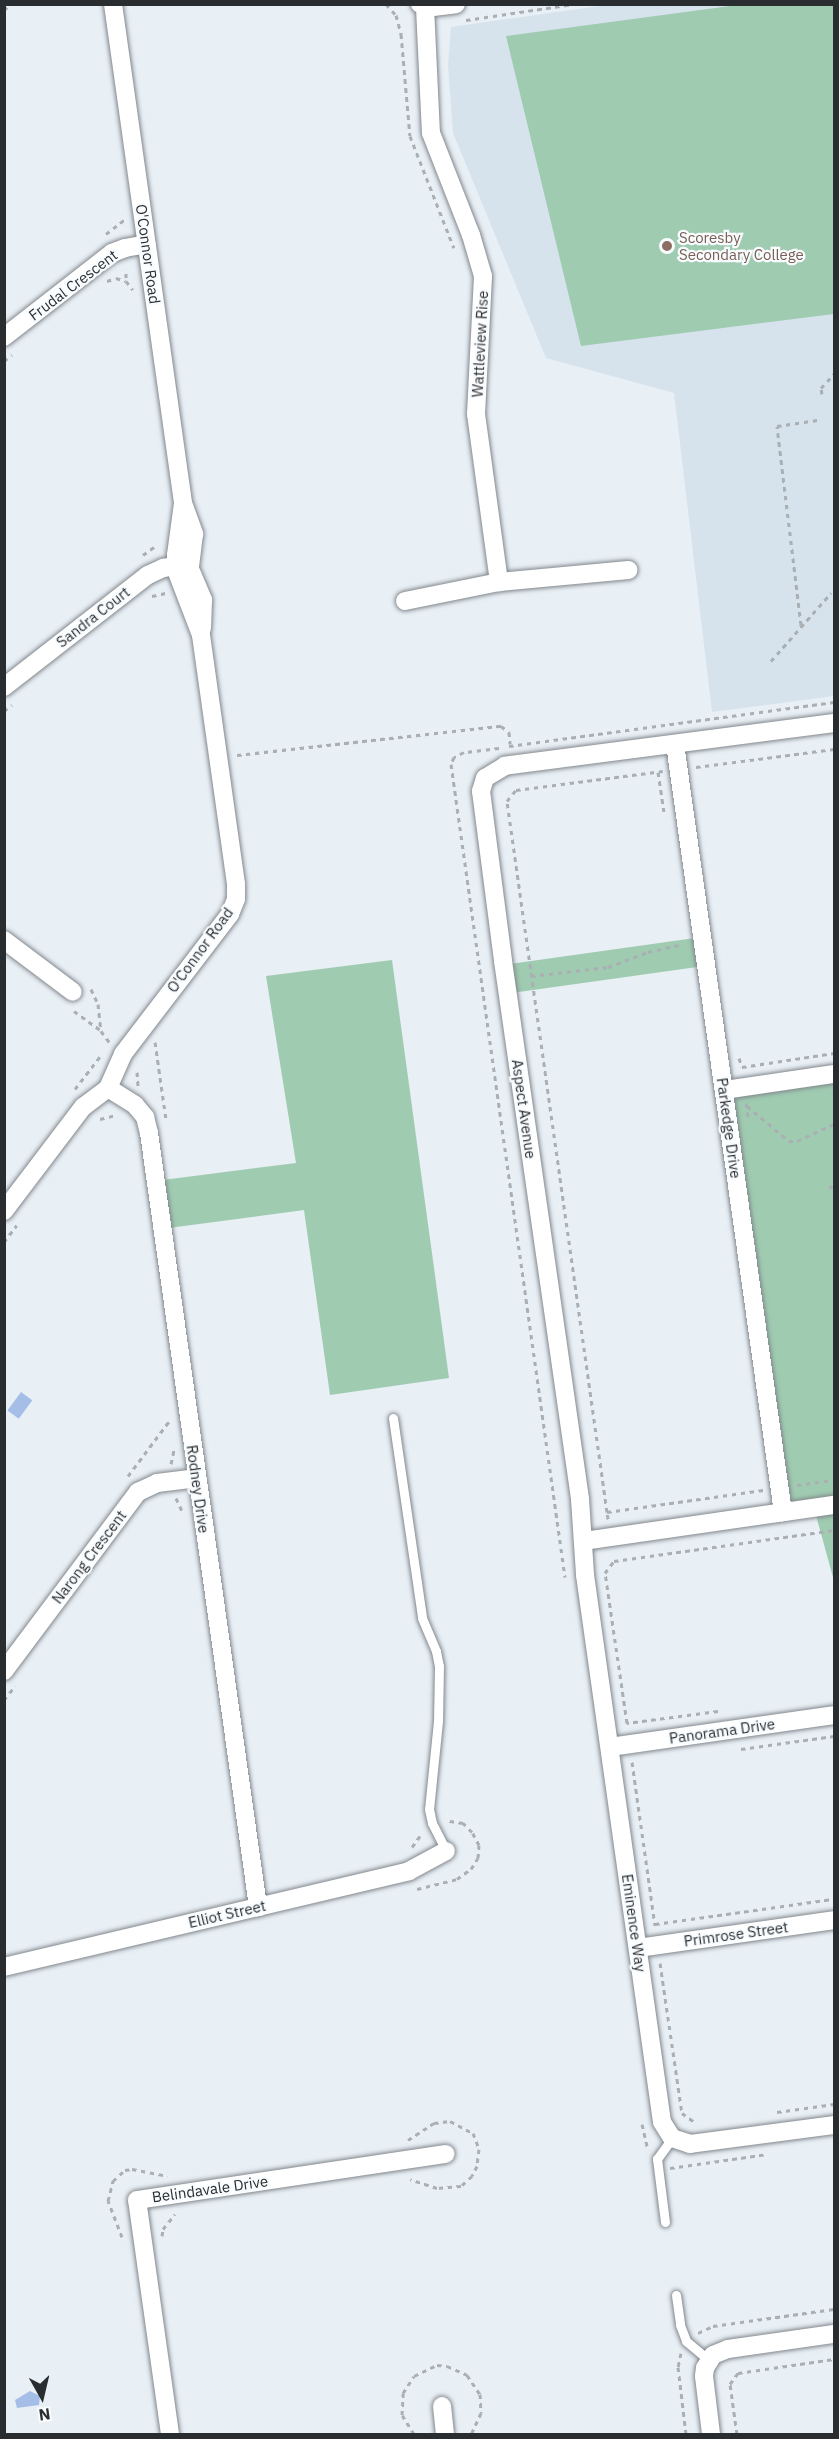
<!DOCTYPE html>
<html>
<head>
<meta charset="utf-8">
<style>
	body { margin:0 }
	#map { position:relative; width:839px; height:2439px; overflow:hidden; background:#e8eff5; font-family:"IBM Plex Sans",sans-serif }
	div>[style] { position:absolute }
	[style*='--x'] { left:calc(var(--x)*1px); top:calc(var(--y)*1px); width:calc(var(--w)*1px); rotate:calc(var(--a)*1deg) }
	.built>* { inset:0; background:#d6e3ed }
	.green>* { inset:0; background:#9fcbb1; transform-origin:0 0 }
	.water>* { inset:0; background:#a4bee8; transform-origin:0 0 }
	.path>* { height:3px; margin-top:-1.5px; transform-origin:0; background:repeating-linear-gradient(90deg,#a9afb3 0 4.5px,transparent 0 9px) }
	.roads { filter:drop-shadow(0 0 2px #82888d) drop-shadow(0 0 2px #82888d) }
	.lane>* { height:9px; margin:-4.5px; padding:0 4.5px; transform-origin:4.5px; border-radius:4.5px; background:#fff }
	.street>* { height:18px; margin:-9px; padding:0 9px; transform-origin:9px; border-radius:9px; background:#fff }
	.dots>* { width:16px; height:16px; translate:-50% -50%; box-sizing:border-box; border:3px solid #f9fcfe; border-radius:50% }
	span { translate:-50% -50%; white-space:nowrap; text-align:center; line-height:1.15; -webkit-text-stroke:4.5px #f9fcfe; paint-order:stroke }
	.education-label { font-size:15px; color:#785e54 }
	.left { translate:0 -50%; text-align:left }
	.street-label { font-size:15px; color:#2a2d2f }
	.frame { position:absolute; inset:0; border:6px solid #2a2d2f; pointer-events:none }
	.north { position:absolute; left:12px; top:2367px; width:60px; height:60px; -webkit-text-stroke:4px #f9fcfe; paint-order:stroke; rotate:172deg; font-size:16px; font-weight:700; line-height:24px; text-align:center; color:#2a2d2f }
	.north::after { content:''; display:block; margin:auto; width:21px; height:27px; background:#2a2d2f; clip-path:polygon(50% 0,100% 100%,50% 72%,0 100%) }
</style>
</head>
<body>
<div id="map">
	<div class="built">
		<div style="clip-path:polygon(613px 4px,834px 5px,834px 696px,712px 712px,674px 393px,546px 358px,453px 133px,448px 65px,451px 27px)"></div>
	</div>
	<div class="green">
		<div style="clip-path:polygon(745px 4px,834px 5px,834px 314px,581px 346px,506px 36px)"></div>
		<div style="left:702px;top:937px;width:29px;height:201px;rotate:82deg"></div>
		<div style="clip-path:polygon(392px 960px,449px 1378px,330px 1395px,304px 1210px,161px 1229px,155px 1181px,296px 1163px,266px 976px)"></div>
		<div style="clip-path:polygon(834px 1074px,834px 1581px,814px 1508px,783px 1512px,724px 1090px)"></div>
	</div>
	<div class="water">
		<div style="left:21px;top:1392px;width:14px;height:23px;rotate:36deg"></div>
		<div style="clip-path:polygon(30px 2391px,40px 2396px,39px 2405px,17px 2408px,15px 2400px)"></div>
	</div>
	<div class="path">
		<div style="--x:386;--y:4;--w:15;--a:48"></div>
		<div style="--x:396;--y:15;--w:20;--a:75"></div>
		<div style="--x:4;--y:10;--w:9;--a:-41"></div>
		<div style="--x:466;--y:20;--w:109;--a:-8.4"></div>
		<div style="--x:401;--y:34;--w:102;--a:85"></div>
		<div style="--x:410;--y:136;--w:120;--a:68.6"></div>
		<div style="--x:106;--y:234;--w:23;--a:-38"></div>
		<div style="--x:126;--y:273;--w:8;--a:90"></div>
		<div style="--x:126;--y:281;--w:11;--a:52"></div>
		<div style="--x:107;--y:281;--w:9;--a:-18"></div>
		<div style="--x:116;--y:278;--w:10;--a:17"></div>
		<div style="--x:4;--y:361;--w:10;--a:-37"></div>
		<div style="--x:822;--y:394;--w:6;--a:-99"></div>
		<div style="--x:821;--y:388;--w:19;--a:-47"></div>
		<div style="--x:143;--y:555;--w:14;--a:-36"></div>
		<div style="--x:152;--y:596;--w:14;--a:-12"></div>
		<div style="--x:801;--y:625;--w:200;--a:-96.9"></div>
		<div style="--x:777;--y:426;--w:41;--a:-8.3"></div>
		<div style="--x:771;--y:661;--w:91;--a:-48.6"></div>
		<div style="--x:4;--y:711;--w:10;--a:-37"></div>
		<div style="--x:509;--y:746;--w:328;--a:-7.7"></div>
		<div style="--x:499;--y:748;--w:35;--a:173"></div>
		<div style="--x:464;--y:752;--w:11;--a:153"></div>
		<div style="--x:454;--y:757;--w:8;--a:113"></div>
		<div style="--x:451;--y:764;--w:821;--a:82.02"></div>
		<div style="--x:237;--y:755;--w:266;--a:-6.3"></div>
		<div style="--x:501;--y:726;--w:10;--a:37"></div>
		<div style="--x:509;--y:732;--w:12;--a:85"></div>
		<div style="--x:696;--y:767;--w:139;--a:-7.4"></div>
		<div style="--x:658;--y:772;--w:40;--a:81.5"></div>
		<div style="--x:531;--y:976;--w:78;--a:-6.7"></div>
		<div style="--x:608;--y:967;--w:43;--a:-20.6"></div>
		<div style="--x:648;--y:952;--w:36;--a:-13"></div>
		<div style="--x:91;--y:989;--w:17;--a:65"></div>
		<div style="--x:98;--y:1004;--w:27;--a:84"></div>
		<div style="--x:101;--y:1031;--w:15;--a:53"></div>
		<div style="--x:74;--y:1011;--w:32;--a:36"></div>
		<div style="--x:155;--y:1042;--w:78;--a:81.9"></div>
		<div style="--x:739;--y:1058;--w:9;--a:72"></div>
		<div style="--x:742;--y:1067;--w:93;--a:-8.7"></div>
		<div style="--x:137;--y:1072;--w:14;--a:86"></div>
		<div style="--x:75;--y:1089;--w:44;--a:-52.4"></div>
		<div style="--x:746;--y:1103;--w:15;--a:82"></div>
		<div style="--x:747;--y:1106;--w:55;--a:39.8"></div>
		<div style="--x:789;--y:1141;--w:8;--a:0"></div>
		<div style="--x:797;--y:1141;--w:41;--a:-24.7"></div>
		<div style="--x:100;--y:1119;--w:16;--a:-14"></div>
		<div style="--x:829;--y:1188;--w:6;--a:-31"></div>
		<div style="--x:4;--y:1242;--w:21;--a:-53"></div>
		<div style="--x:171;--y:1464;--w:14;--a:-78"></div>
		<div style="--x:128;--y:1476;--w:70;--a:-53.1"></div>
		<div style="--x:797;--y:1485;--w:37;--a:-8"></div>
		<div style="--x:176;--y:1498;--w:14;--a:65"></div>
		<div style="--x:607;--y:1512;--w:718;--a:-98.01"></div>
		<div style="--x:507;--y:801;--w:14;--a:-51"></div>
		<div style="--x:516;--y:790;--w:148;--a:-7.4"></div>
		<div style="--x:608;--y:1519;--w:7;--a:-98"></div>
		<div style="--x:607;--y:1512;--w:158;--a:-8"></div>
		<div style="--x:4;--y:1700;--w:18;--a:-52"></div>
		<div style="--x:718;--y:1711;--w:92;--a:172.5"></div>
		<div style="--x:627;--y:1723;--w:152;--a:-98.3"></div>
		<div style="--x:605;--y:1573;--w:15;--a:-53"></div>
		<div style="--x:614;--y:1561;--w:222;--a:-8"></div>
		<div style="--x:741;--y:1749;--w:94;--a:-8"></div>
		<div style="--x:632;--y:1762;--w:165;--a:82"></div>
		<div style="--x:412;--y:1847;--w:17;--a:-54"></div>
		<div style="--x:417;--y:1889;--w:41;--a:-14"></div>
		<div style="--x:457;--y:1879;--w:17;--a:-36"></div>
		<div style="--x:471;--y:1869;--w:13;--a:-58"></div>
		<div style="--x:478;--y:1858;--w:13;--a:-86"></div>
		<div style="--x:479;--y:1845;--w:15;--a:-118"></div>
		<div style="--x:472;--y:1832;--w:13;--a:-135"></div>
		<div style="--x:463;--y:1823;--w:18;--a:-171"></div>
		<div style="--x:655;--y:1924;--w:181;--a:-8"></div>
		<div style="--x:660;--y:1963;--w:152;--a:81.7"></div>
		<div style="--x:682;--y:2113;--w:17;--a:36"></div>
		<div style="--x:777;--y:2112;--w:58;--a:-8"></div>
		<div style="--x:642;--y:2124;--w:27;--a:77"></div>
		<div style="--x:408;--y:2140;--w:31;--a:-33"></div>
		<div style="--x:434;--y:2123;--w:16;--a:-7"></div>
		<div style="--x:450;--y:2121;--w:26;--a:28"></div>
		<div style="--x:473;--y:2133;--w:17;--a:69"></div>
		<div style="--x:479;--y:2149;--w:17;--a:97"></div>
		<div style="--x:477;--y:2166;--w:11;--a:117"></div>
		<div style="--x:472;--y:2176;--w:15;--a:138"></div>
		<div style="--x:461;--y:2186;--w:24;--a:175"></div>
		<div style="--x:437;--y:2188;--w:28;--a:-162"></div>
		<div style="--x:670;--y:2168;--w:98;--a:-8.2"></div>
		<div style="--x:162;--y:2236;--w:7;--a:-82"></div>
		<div style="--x:163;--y:2229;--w:19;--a:-51"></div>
		<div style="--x:122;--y:2237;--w:39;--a:-111"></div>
		<div style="--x:108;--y:2201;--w:21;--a:-76"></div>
		<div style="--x:113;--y:2181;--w:16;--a:-43"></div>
		<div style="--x:125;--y:2170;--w:7;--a:-8"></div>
		<div style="--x:132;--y:2169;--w:36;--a:11"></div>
		<div style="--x:698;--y:2333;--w:17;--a:-25"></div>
		<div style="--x:713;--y:2326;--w:122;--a:-8"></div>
		<div style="--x:681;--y:2353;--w:14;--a:102"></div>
		<div style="--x:678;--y:2367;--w:67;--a:83.2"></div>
		<div style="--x:414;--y:2434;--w:22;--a:-122"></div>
		<div style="--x:402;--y:2415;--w:22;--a:-87"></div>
		<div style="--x:403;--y:2393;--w:20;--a:-57"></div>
		<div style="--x:414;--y:2376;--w:25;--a:-26"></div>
		<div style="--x:437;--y:2365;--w:10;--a:6"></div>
		<div style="--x:447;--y:2366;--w:22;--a:24"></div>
		<div style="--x:467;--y:2375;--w:23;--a:56"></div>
		<div style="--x:480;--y:2394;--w:19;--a:87"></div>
		<div style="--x:481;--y:2413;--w:23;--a:115"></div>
		<div style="--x:737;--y:2434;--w:50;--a:-98"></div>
		<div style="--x:730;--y:2384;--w:14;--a:-54"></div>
		<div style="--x:738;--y:2373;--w:97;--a:-8.3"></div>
	</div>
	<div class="roads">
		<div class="lane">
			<div style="--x:393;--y:1418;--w:202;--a:81.7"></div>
			<div style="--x:422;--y:1618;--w:36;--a:67"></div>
			<div style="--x:436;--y:1651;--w:15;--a:79"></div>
			<div style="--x:439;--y:1666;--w:55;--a:91"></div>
			<div style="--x:438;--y:1721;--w:88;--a:95.8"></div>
			<div style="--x:429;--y:1809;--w:14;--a:78"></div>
			<div style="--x:432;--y:1823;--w:31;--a:63"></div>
			<div style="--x:665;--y:2222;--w:64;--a:-97.2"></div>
			<div style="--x:657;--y:2159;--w:26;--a:-54"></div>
			<div style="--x:676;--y:2295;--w:30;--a:82"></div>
			<div style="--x:680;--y:2325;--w:17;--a:69"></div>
			<div style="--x:686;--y:2341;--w:30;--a:40"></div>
		</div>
		<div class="street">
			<div style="--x:113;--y:4;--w:504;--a:82.01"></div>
			<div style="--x:183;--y:503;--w:33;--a:70"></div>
			<div style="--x:194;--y:534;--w:35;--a:97"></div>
			<div style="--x:190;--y:569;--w:34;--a:67"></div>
			<div style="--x:203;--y:600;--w:28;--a:92"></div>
			<div style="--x:420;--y:4;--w:13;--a:13"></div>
			<div style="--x:433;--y:7;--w:23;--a:-7"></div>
			<div style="--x:425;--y:7;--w:126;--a:87.3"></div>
			<div style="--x:431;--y:133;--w:110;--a:68.6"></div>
			<div style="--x:471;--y:235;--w:43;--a:73.7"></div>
			<div style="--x:483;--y:276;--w:138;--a:92.9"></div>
			<div style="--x:476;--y:414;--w:170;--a:82.2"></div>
			<div style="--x:4;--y:337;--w:137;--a:-37.9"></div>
			<div style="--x:112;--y:253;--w:14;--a:-21"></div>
			<div style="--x:125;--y:248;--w:22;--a:-10"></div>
			<div style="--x:405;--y:601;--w:96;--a:-11.4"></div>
			<div style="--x:499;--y:582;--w:130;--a:-5.3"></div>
			<div style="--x:4;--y:687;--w:182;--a:-37.9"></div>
			<div style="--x:148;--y:575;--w:17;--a:-25"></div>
			<div style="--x:163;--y:568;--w:25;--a:-9"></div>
			<div style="--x:834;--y:723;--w:332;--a:172.6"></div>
			<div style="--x:505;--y:766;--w:23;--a:149"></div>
			<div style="--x:485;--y:778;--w:14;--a:107"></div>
			<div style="--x:481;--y:791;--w:171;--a:82.6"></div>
			<div style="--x:503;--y:961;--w:543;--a:81.85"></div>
			<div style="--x:580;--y:1499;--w:76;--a:86.2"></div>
			<div style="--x:585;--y:1575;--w:552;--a:81.99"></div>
			<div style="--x:662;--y:2122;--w:19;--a:58"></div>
			<div style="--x:672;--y:2138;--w:19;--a:18"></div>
			<div style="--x:690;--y:2144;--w:145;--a:-7.5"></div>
			<div style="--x:675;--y:744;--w:776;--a:82"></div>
			<div style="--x:4;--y:940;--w:86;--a:37"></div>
			<div style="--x:108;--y:1088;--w:32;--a:32"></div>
			<div style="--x:135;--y:1105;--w:16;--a:50"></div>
			<div style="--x:145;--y:1117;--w:16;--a:76"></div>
			<div style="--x:149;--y:1133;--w:782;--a:81.98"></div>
			<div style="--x:724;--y:1090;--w:111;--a:-8.3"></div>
			<div style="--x:4;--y:1211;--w:131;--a:-52.8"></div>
			<div style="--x:83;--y:1107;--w:31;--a:-37"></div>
			<div style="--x:108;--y:1088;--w:37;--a:-66"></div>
			<div style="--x:123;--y:1054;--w:176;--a:-52.6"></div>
			<div style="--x:230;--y:914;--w:16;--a:-68"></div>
			<div style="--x:236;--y:899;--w:15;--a:-90"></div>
			<div style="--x:236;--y:884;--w:251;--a:-98"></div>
			<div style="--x:201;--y:635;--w:70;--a:-111"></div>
			<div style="--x:176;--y:570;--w:15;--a:-90"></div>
			<div style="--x:176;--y:555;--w:52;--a:-82.3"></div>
			<div style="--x:583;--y:1541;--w:254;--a:-8.2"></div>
			<div style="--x:4;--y:1671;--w:224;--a:-53.2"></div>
			<div style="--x:138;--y:1492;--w:21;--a:-25"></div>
			<div style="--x:157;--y:1483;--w:39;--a:-7"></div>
			<div style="--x:610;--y:1747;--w:226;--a:-8.1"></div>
			<div style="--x:638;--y:1948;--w:198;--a:-8.1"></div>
			<div style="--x:4;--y:1967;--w:416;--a:-13.3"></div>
			<div style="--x:409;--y:1871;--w:42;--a:-28.4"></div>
			<div style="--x:442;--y:2406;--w:28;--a:84"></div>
			<div style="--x:170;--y:2434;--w:236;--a:-98"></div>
			<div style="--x:137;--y:2200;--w:312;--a:-8.5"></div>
			<div style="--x:711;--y:2434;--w:58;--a:-96.9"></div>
			<div style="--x:704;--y:2376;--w:8;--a:-83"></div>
			<div style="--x:705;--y:2368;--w:15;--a:-58"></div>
			<div style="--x:713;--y:2355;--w:16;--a:-22"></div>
			<div style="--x:728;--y:2349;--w:107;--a:-8.1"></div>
		</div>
	</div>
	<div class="dots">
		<div style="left:667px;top:246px;background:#8d6e63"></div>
	</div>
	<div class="education-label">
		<span class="left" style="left:679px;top:246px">Scoresby<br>Secondary College</span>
	</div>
	<div class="street-label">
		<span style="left:148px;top:254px;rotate:82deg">O'Connor Road</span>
		<span style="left:73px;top:285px;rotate:-37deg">Frudal Crescent</span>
		<span style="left:480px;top:344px;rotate:-87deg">Wattleview Rise</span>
		<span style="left:93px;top:617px;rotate:-38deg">Sandra Court</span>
		<span style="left:200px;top:950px;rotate:-54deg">O'Connor Road</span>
		<span style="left:524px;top:1109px;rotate:82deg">Aspect Avenue</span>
		<span style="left:729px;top:1128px;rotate:82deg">Parkedge Drive</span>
		<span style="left:198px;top:1489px;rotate:82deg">Rodney Drive</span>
		<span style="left:89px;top:1557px;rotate:-53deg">Narong Crescent</span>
		<span style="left:722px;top:1731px;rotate:-8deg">Panorama Drive</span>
		<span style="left:227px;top:1914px;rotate:-13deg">Elliot Street</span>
		<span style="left:634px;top:1923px;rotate:82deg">Eminence Way</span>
		<span style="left:736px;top:1934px;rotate:-8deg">Primrose Street</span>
		<span style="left:210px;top:2189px;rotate:-8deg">Belindavale Drive</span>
	</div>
	<div class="frame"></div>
	<div class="north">N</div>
</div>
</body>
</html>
